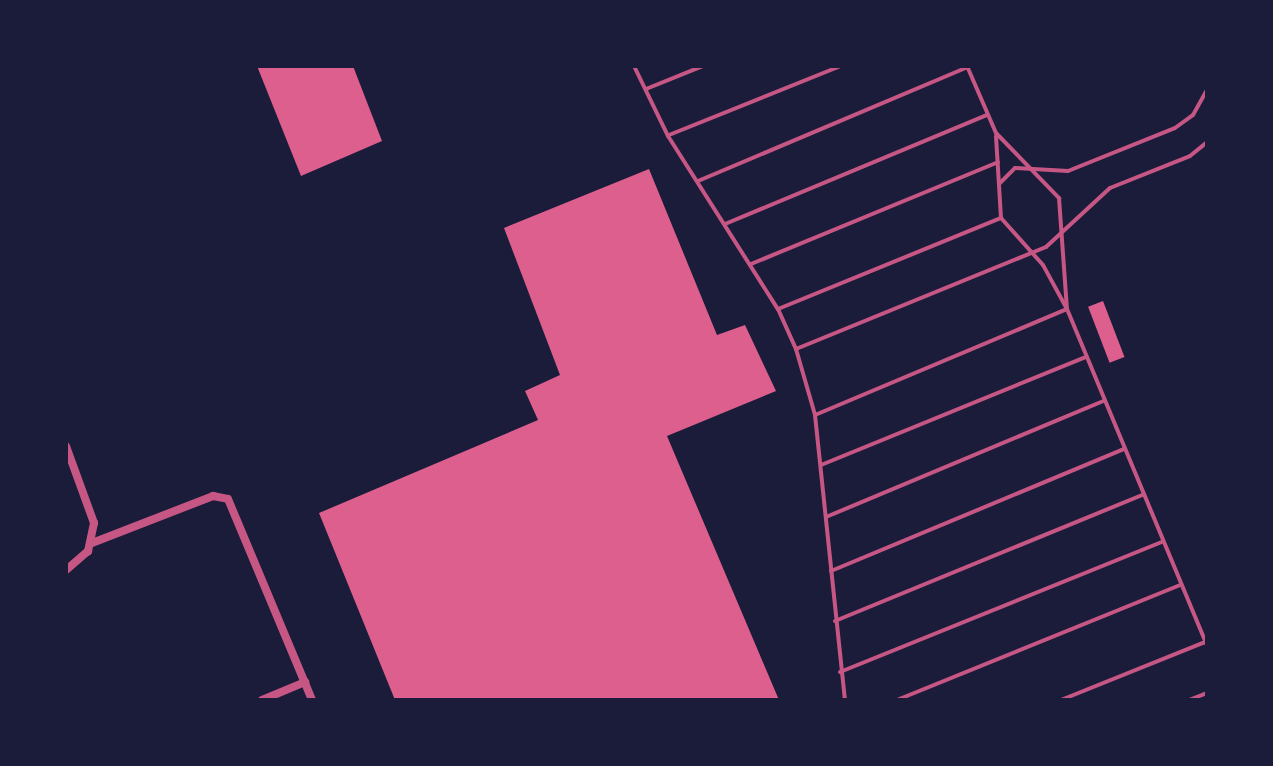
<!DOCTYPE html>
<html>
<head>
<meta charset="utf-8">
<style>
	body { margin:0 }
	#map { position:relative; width:1273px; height:766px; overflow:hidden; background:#1b1b3a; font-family:"Source Serif 4",serif }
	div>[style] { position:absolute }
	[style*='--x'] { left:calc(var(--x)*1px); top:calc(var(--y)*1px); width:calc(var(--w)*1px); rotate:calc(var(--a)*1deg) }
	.building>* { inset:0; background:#dd5f8e; transform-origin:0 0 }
	.service>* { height:4px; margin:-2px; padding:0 2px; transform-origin:2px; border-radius:2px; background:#c65784 }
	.minor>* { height:8px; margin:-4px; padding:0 4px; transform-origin:4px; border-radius:4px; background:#c65784 }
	span { translate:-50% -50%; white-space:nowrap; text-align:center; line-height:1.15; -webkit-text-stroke:8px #1b1b3a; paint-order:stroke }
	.frame { position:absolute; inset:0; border:68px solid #1b1b3a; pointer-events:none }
</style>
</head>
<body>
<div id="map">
	<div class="building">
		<div style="clip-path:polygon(257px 66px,353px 66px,382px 141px,301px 176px)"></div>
		<div style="clip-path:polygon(649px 169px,717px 335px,745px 325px,776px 391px,667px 436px,779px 700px,395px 700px,319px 513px,538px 420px,525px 391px,560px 375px,504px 228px)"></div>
		<div style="left:1103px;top:301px;width:60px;height:16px;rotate:69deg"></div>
	</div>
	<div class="service">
		<div style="--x:634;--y:66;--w:78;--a:64.1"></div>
		<div style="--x:668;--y:136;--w:205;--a:57.6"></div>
		<div style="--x:778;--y:309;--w:44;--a:65.8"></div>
		<div style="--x:796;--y:349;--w:69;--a:73.9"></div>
		<div style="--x:815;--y:415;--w:287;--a:84"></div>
		<div style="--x:967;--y:66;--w:73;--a:66.6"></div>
		<div style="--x:996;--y:133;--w:91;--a:45.9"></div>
		<div style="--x:1059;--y:198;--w:111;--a:85.9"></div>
		<div style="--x:1067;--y:309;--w:365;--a:67.4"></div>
		<div style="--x:646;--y:89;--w:61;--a:-22"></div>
		<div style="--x:669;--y:135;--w:185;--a:-21.9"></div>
		<div style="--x:698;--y:181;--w:293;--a:-22.9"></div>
		<div style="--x:1000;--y:183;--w:21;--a:-45"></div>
		<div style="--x:1015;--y:168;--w:53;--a:3.2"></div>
		<div style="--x:1068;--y:171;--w:115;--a:-21.9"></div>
		<div style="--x:1175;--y:128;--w:22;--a:-36"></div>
		<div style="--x:1193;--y:115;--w:29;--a:-61"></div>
		<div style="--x:725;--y:224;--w:284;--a:-22.6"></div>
		<div style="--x:751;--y:264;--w:267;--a:-22.4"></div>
		<div style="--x:778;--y:309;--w:241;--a:-22.2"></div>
		<div style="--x:796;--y:349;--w:270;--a:-22.2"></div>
		<div style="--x:1046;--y:247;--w:87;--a:-42.7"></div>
		<div style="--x:1110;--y:188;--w:86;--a:-21.8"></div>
		<div style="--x:1190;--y:156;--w:22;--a:-39"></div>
		<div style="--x:815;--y:415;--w:273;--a:-22.8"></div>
		<div style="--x:1067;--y:309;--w:50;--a:-118.6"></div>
		<div style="--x:1043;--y:265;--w:63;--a:-131.8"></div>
		<div style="--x:1001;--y:218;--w:82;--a:-93.5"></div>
		<div style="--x:821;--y:465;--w:285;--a:-22.2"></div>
		<div style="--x:826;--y:517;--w:300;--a:-22.7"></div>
		<div style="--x:831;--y:571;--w:317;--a:-22.6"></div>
		<div style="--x:835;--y:621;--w:334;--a:-22.3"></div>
		<div style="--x:840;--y:672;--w:347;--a:-22"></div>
		<div style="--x:897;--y:700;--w:305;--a:-22.1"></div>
		<div style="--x:1061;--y:700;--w:155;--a:-21.9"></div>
		<div style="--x:1189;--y:700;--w:19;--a:-21"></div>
	</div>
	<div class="minor">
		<div style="--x:66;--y:446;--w:82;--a:70"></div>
		<div style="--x:94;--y:523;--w:29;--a:102"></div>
		<div style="--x:88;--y:551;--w:29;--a:139"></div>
		<div style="--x:92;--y:543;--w:130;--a:-21.2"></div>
		<div style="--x:213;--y:496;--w:15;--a:11"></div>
		<div style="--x:228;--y:499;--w:218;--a:67.3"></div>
		<div style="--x:262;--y:700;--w:47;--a:-22.7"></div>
	</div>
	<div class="frame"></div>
</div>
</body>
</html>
